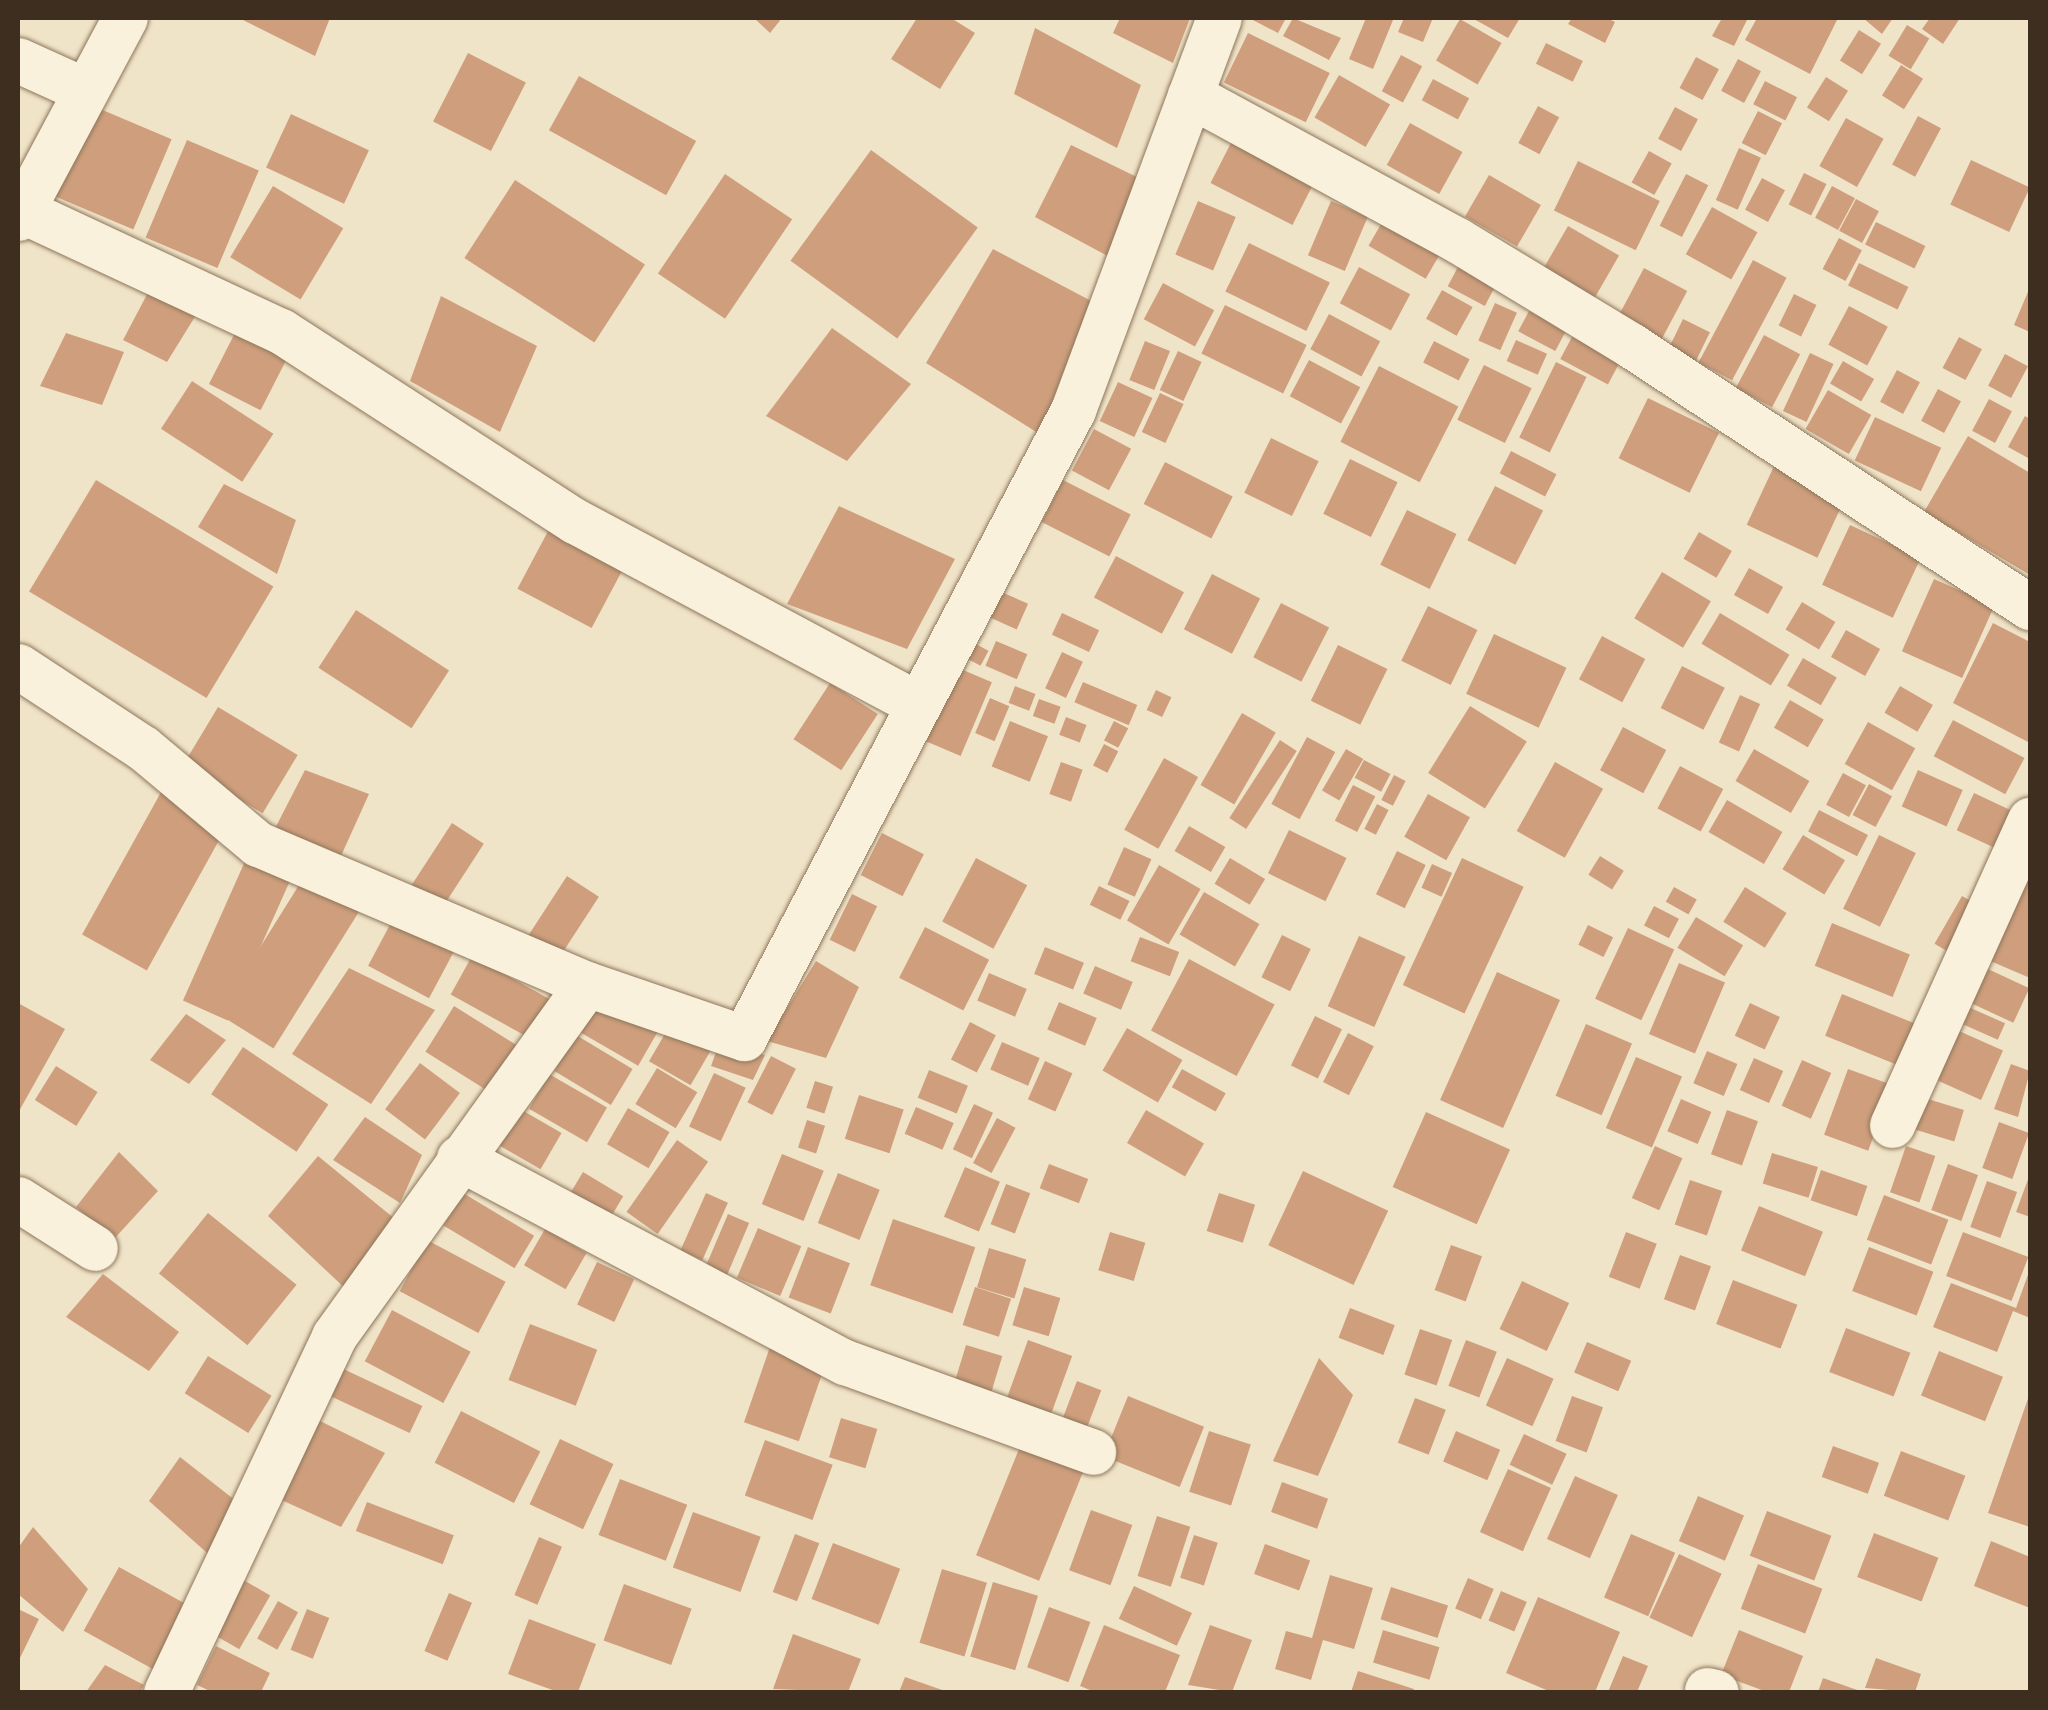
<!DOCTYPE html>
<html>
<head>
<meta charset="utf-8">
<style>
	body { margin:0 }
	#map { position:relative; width:2048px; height:1710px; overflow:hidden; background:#f0e4c8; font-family:Spectral,serif }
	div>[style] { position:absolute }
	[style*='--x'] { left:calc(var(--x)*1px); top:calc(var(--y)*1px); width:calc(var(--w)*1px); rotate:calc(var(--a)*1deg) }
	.building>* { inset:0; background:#cf9f7d; transform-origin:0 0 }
	.roads { filter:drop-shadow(0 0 2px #8d765c) drop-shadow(0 0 2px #8d765c) }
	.minor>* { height:45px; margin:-22.5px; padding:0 22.5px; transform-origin:22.5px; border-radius:22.5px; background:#faf1dc }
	span { translate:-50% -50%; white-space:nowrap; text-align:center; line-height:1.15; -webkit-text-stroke:9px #f7eed8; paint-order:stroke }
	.frame { position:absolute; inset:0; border:20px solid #3d2e20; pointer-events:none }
</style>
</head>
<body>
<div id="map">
	<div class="building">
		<div style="clip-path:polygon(239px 18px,330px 18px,315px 56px)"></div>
		<div style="clip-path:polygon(754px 18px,782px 18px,770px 33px)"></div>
		<div style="clip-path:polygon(917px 18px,951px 18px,975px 33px,940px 89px,891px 59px)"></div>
		<div style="clip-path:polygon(1120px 18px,1190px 18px,1173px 63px,1113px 33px)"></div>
		<div style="clip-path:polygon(1249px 18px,1286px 18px,1278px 33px)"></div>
		<div style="clip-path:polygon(1293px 18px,1341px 38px,1329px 60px,1283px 36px)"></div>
		<div style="clip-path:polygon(1366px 18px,1393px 20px,1373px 69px,1349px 59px)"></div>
		<div style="clip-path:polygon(1404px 18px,1433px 18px,1423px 42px,1398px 32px)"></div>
		<div style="clip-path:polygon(1472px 18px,1520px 18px,1508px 38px)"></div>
		<div style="clip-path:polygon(1572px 18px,1607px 18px,1615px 22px,1605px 43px,1568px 24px)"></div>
		<div style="clip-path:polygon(1722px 18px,1748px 18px,1734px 46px,1712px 36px)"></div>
		<div style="clip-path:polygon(1757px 18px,1838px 18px,1810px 74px,1745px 40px)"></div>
		<div style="clip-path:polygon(1863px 18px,1893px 18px,1882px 34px)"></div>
		<div style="clip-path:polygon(1930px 18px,1960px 18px,1943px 44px,1922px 29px)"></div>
		<div style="left:1460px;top:19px;width:48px;height:48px;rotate:30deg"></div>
		<div style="left:1907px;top:25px;width:26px;height:36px;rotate:31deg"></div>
		<div style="clip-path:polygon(1035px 28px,1141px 85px,1117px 148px,1014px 94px)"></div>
		<div style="left:1859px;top:30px;width:26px;height:36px;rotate:32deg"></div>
		<div style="left:1248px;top:33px;width:91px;height:55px;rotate:26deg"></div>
		<div style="left:1546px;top:43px;width:41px;height:23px;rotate:26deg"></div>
		<div style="left:468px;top:53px;width:65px;height:77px;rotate:27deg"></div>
		<div style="left:1401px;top:55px;width:24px;height:41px;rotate:28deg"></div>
		<div style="left:1696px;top:57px;width:26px;height:35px;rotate:28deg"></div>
		<div style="left:1738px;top:59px;width:26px;height:36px;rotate:28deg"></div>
		<div style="left:1901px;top:65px;width:26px;height:36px;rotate:32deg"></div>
		<div style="left:1339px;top:75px;width:59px;height:49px;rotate:30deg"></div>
		<div style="left:579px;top:76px;width:134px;height:62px;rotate:29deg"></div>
		<div style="left:1826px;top:77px;width:26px;height:36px;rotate:32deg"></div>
		<div style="left:1433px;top:79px;width:41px;height:24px;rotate:28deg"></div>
		<div style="left:1765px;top:81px;width:36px;height:26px;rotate:27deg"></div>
		<div style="left:86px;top:103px;width:93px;height:98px;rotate:23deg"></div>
		<div style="left:1538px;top:106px;width:24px;height:42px;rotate:28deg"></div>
		<div style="left:1675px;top:107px;width:26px;height:36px;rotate:28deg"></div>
		<div style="left:1758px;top:111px;width:27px;height:36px;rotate:27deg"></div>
		<div style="left:291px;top:114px;width:86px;height:59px;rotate:25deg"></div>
		<div style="left:1918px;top:116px;width:26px;height:55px;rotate:28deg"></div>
		<div style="left:1846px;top:118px;width:43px;height:55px;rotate:29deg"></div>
		<div style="left:1410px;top:123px;width:60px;height:48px;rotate:29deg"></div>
		<div style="left:1235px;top:135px;width:92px;height:54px;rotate:27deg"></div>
		<div style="left:187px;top:140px;width:78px;height:106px;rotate:23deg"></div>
		<div style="clip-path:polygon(1071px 145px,1141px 179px,1117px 261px,1035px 217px)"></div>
		<div style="left:1739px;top:148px;width:24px;height:57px;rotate:24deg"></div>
		<div style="left:871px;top:150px;width:132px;height:137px;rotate:36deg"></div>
		<div style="left:1649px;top:151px;width:26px;height:36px;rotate:29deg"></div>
		<div style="left:1971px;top:160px;width:65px;height:49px;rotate:25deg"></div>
		<div style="left:1578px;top:161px;width:91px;height:55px;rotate:26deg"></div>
		<div style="left:1804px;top:173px;width:25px;height:35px;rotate:26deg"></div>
		<div style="left:725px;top:174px;width:81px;height:120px;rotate:34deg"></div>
		<div style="left:1686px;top:174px;width:25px;height:58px;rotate:27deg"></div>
		<div style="left:1489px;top:175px;width:60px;height:48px;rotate:30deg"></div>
		<div style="left:1762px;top:178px;width:26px;height:36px;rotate:28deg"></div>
		<div style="left:515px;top:180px;width:155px;height:93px;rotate:33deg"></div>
		<div style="left:273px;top:186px;width:82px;height:83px;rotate:31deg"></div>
		<div style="left:1832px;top:186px;width:26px;height:36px;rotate:28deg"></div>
		<div style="left:1856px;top:199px;width:26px;height:36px;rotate:28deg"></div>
		<div style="left:1198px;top:201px;width:41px;height:58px;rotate:23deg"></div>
		<div style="left:1331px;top:201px;width:40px;height:59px;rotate:23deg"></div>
		<div style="left:1712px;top:207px;width:52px;height:54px;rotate:29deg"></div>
		<div style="left:1384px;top:219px;width:66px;height:31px;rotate:30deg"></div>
		<div style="left:1876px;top:222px;width:55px;height:25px;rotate:26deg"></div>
		<div style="left:1568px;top:226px;width:59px;height:49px;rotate:30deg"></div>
		<div style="left:1839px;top:238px;width:26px;height:35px;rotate:28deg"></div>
		<div style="left:1249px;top:243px;width:90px;height:54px;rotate:26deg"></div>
		<div style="clip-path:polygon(993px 249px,1097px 304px,1041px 435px,926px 363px)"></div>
		<div style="left:1753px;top:260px;width:38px;height:116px;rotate:28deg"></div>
		<div style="left:1859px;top:263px;width:55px;height:25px;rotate:26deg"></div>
		<div style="left:1459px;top:265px;width:42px;height:24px;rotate:28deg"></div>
		<div style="left:1359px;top:267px;width:58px;height:41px;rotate:28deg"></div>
		<div style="left:1644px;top:268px;width:49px;height:60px;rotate:28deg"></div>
		<div style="left:1163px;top:283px;width:58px;height:41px;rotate:28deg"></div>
		<div style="clip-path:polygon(152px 285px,201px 307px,167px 362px,123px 340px)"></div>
		<div style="clip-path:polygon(2030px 287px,2030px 332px,2014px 325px)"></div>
		<div style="left:1442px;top:290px;width:35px;height:33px;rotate:29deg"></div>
		<div style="left:1794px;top:294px;width:25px;height:35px;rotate:26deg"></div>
		<div style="clip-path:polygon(441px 296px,537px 346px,500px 432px,410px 381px)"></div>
		<div style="left:1495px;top:303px;width:24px;height:41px;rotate:24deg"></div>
		<div style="left:1225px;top:305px;width:91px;height:54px;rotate:26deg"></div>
		<div style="left:1849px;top:306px;width:44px;height:44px;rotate:28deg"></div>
		<div style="left:1529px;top:311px;width:42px;height:23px;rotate:28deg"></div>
		<div style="left:1329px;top:314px;width:58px;height:40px;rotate:28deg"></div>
		<div style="left:1683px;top:319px;width:30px;height:38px;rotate:26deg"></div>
		<div style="left:238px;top:327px;width:58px;height:64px;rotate:27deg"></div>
		<div style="clip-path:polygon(832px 328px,911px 384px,847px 461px,766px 416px)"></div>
		<div style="clip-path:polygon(66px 333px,124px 352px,102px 405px,40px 386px)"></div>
		<div style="left:1764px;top:335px;width:41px;height:60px;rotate:28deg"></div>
		<div style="left:1572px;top:337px;width:54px;height:25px;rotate:28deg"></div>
		<div style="left:1959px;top:337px;width:26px;height:35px;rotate:28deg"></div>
		<div style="left:1516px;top:340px;width:34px;height:23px;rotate:24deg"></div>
		<div style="left:1145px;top:341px;width:27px;height:42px;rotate:22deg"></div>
		<div style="left:1434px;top:341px;width:40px;height:24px;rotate:27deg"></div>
		<div style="left:1178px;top:351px;width:26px;height:43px;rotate:25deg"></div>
		<div style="left:1810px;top:353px;width:26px;height:64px;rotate:25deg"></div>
		<div style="left:2005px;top:354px;width:26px;height:36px;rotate:28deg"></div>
		<div style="left:1309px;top:360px;width:58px;height:41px;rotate:28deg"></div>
		<div style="left:1843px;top:361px;width:36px;height:26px;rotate:30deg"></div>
		<div style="left:1556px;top:362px;width:34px;height:84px;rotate:26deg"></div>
		<div style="left:1484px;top:365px;width:53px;height:61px;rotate:26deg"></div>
		<div style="left:1379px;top:366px;width:89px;height:85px;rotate:27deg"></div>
		<div style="left:1897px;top:370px;width:26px;height:36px;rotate:28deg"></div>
		<div style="left:192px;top:381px;width:97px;height:57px;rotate:33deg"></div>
		<div style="left:1118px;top:382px;width:38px;height:43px;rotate:25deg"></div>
		<div style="left:1938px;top:389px;width:26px;height:36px;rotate:28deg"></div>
		<div style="left:1828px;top:390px;width:50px;height:45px;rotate:30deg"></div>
		<div style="left:1160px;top:393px;width:26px;height:43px;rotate:25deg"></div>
		<div style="left:1648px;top:398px;width:79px;height:67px;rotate:26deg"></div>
		<div style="left:1989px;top:399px;width:26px;height:36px;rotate:28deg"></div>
		<div style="clip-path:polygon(2025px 416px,2030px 419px,2030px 459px,2008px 447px)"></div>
		<div style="left:1875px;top:417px;width:73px;height:48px;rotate:25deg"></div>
		<div style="left:1094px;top:429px;width:42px;height:47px;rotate:28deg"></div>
		<div style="clip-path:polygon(1968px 436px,2030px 473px,2030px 575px,1924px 512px)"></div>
		<div style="left:1271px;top:438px;width:53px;height:61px;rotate:26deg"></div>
		<div style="left:1511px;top:451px;width:51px;height:25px;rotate:27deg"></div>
		<div style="left:1350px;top:459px;width:53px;height:61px;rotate:26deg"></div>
		<div style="left:1165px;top:462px;width:76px;height:47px;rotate:27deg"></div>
		<div style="left:1775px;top:464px;width:78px;height:67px;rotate:25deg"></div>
		<div style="left:96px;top:480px;width:207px;height:130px;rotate:31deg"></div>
		<div style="left:1063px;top:480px;width:76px;height:47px;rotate:27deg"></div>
		<div style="clip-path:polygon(224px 484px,296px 520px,277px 574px,198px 527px)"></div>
		<div style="left:1495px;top:486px;width:54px;height:61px;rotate:27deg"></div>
		<div style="clip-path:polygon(839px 506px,955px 559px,907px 649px,787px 604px)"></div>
		<div style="left:1407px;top:510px;width:55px;height:61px;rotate:26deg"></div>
		<div style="left:555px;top:518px;width:84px;height:80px;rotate:28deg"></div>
		<div style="left:1850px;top:525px;width:78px;height:66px;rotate:25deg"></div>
		<div style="left:1699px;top:532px;width:38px;height:31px;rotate:30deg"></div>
		<div style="left:1116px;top:556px;width:77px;height:47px;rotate:28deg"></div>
		<div style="left:1749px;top:568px;width:39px;height:31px;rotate:29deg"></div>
		<div style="left:1662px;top:572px;width:57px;height:54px;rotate:31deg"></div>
		<div style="left:1212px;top:574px;width:54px;height:62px;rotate:27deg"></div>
		<div style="left:1934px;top:579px;width:66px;height:79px;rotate:24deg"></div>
		<div style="left:997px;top:590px;width:34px;height:28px;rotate:24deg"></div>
		<div style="left:1802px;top:602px;width:39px;height:32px;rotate:31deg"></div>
		<div style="left:1281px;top:603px;width:54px;height:61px;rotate:27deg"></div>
		<div style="left:1428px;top:606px;width:55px;height:61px;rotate:26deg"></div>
		<div style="left:356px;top:610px;width:111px;height:69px;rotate:33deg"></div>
		<div style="left:1062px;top:613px;width:41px;height:24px;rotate:25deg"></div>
		<div style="left:1720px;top:613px;width:81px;height:36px;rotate:31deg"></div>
		<div style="clip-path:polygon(1993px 623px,2030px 642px,2030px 743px,1953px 703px)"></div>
		<div style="left:1846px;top:630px;width:39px;height:31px;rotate:29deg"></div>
		<div style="left:1494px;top:634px;width:80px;height:66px;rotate:25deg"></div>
		<div style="left:1602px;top:636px;width:49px;height:49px;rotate:28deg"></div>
		<div style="left:970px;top:641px;width:21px;height:17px;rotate:28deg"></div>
		<div style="left:996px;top:641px;width:34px;height:27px;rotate:23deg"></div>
		<div style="left:1338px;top:645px;width:55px;height:62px;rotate:26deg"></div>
		<div style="left:1062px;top:652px;width:23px;height:40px;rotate:25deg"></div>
		<div style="left:1803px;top:658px;width:39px;height:32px;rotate:30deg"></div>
		<div style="left:1682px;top:666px;width:48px;height:47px;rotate:27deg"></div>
		<div style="left:956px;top:667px;width:39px;height:80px;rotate:23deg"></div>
		<div style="left:1083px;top:682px;width:59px;height:22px;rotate:23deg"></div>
		<div style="left:830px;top:683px;width:57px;height:67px;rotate:33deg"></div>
		<div style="left:1015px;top:686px;width:22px;height:18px;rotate:21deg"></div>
		<div style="left:1900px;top:686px;width:38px;height:31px;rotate:30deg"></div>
		<div style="left:1156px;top:690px;width:17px;height:22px;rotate:25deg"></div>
		<div style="left:1740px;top:695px;width:22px;height:52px;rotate:24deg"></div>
		<div style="left:990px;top:698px;width:21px;height:38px;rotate:23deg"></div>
		<div style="left:1039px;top:699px;width:23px;height:18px;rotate:20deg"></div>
		<div style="left:1790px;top:700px;width:39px;height:32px;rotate:30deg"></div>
		<div style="left:1470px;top:706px;width:67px;height:79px;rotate:32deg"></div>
		<div style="left:218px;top:707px;width:93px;height:68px;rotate:31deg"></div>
		<div style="left:1242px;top:713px;width:39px;height:83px;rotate:30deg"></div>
		<div style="left:1066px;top:717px;width:22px;height:19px;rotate:21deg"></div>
		<div style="left:1953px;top:720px;width:81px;height:41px;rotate:28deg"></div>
		<div style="left:1010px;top:721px;width:41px;height:49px;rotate:22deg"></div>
		<div style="left:1114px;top:721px;width:16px;height:22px;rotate:27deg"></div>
		<div style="left:1868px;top:722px;width:54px;height:48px;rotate:29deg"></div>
		<div style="left:1623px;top:727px;width:49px;height:49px;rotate:28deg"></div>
		<div style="left:1307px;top:737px;width:32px;height:76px;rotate:28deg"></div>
		<div style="left:1280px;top:740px;width:20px;height:93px;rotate:33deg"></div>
		<div style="left:1104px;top:744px;width:16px;height:24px;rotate:27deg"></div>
		<div style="left:1346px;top:749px;width:20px;height:48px;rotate:30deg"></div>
		<div style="left:1754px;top:749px;width:64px;height:37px;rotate:30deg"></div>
		<div style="left:1164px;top:758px;width:39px;height:82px;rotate:29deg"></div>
		<div style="left:1364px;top:760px;width:30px;height:20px;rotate:28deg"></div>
		<div style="left:1061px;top:762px;width:23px;height:34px;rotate:20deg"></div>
		<div style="left:1555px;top:762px;width:55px;height:79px;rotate:29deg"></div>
		<div style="left:1680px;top:766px;width:49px;height:48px;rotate:28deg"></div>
		<div style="clip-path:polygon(305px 770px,369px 794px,336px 867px,267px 844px)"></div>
		<div style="left:1918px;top:770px;width:49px;height:40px;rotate:24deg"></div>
		<div style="left:1843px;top:773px;width:26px;height:36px;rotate:28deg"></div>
		<div style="left:1394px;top:775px;width:13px;height:28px;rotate:27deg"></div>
		<div style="left:1869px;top:784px;width:26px;height:35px;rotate:28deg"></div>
		<div style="left:165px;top:785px;width:74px;height:171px;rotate:29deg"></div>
		<div style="left:1353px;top:785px;width:25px;height:40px;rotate:27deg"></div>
		<div style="left:1974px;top:793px;width:50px;height:41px;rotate:25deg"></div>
		<div style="left:1428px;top:794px;width:48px;height:49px;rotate:29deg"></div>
		<div style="left:1727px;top:800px;width:64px;height:37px;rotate:30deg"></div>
		<div style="left:1377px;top:804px;width:13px;height:28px;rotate:27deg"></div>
		<div style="left:1819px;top:810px;width:55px;height:24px;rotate:27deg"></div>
		<div style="left:452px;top:823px;width:38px;height:74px;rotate:33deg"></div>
		<div style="left:1189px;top:826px;width:42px;height:29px;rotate:30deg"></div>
		<div style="left:1289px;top:830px;width:64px;height:48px;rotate:26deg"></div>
		<div style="left:882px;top:833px;width:47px;height:47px;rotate:27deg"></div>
		<div style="left:1803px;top:835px;width:49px;height:40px;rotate:31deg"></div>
		<div style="left:1879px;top:835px;width:41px;height:82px;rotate:26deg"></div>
		<div style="left:1124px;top:847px;width:30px;height:41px;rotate:24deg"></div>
		<div style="left:1397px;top:851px;width:32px;height:48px;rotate:26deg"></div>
		<div style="left:1600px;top:856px;width:28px;height:22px;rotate:32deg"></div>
		<div style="left:976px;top:858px;width:58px;height:72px;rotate:28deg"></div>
		<div style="left:1230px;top:858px;width:41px;height:30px;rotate:31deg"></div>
		<div style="left:1462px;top:858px;width:68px;height:140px;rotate:25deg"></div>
		<div style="left:246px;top:859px;width:49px;height:155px;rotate:24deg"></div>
		<div style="left:1432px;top:864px;width:22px;height:26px;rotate:24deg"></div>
		<div style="left:1159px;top:865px;width:48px;height:64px;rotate:30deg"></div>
		<div style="left:309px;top:869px;width:65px;height:171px;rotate:32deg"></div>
		<div style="clip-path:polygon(2018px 872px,2030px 877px,2030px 978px,1981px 957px)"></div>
		<div style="left:567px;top:876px;width:38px;height:74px;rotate:33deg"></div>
		<div style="left:1099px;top:886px;width:34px;height:21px;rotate:26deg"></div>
		<div style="left:1674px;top:887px;width:26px;height:17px;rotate:29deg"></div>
		<div style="left:1745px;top:887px;width:49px;height:41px;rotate:32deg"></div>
		<div style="left:1204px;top:892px;width:64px;height:49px;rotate:30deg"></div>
		<div style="left:852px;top:894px;width:28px;height:51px;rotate:26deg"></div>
		<div style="left:1962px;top:896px;width:24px;height:55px;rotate:30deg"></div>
		<div style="left:1654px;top:906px;width:28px;height:22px;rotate:27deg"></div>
		<div style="left:1696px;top:917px;width:55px;height:36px;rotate:31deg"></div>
		<div style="left:393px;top:919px;width:69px;height:53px;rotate:28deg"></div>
		<div style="left:1832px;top:923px;width:84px;height:46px;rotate:22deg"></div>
		<div style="left:1588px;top:925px;width:28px;height:22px;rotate:26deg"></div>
		<div style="left:925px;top:927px;width:72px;height:57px;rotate:27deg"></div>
		<div style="left:1628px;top:928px;width:51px;height:78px;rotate:25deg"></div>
		<div style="left:1282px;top:935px;width:32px;height:47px;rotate:26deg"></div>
		<div style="left:1359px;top:936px;width:51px;height:77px;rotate:24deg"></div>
		<div style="left:1140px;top:937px;width:42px;height:26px;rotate:21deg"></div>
		<div style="left:1045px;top:947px;width:42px;height:29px;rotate:22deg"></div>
		<div style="left:472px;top:956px;width:90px;height:44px;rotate:29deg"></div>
		<div style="left:1189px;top:959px;width:97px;height:81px;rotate:28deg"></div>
		<div style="clip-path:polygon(816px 961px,859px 987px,826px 1058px,767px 1041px)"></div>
		<div style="left:1679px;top:963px;width:50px;height:77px;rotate:23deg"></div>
		<div style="left:1975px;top:963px;width:60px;height:38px;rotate:25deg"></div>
		<div style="left:1095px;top:966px;width:41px;height:30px;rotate:23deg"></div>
		<div style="clip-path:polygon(349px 968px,435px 1010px,371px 1104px,292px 1054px)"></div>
		<div style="left:1497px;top:972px;width:69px;height:140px;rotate:24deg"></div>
		<div style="left:989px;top:973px;width:41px;height:30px;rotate:23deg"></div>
		<div style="left:1842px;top:994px;width:84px;height:45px;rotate:22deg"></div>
		<div style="left:601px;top:998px;width:66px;height:40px;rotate:30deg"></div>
		<div style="left:1059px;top:1002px;width:41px;height:30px;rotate:23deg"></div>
		<div style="clip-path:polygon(18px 1003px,65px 1029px,18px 1113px)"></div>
		<div style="left:1750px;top:1003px;width:33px;height:36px;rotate:25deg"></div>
		<div style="left:1964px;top:1005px;width:45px;height:18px;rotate:24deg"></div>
		<div style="left:454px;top:1006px;width:78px;height:54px;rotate:32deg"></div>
		<div style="clip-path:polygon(186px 1014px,226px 1040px,189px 1084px,150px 1060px)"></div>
		<div style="left:1315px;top:1016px;width:30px;height:55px;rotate:26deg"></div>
		<div style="left:970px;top:1022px;width:29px;height:42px;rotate:27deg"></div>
		<div style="left:1586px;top:1024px;width:50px;height:78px;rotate:23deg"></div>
		<div style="left:670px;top:1025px;width:48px;height:42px;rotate:30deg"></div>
		<div style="left:1950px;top:1027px;width:58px;height:54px;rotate:24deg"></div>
		<div style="left:1127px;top:1028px;width:64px;height:49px;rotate:30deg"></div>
		<div style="left:1348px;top:1033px;width:29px;height:55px;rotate:27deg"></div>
		<div style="left:576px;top:1035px;width:66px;height:42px;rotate:31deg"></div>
		<div style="left:1002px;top:1042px;width:41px;height:30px;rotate:23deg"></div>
		<div style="clip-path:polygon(719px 1044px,765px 1055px,753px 1080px,711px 1066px)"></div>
		<div style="left:243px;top:1047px;width:103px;height:57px;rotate:34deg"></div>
		<div style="left:1707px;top:1051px;width:33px;height:35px;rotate:23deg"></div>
		<div style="left:771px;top:1056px;width:28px;height:52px;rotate:27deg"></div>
		<div style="left:1636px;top:1057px;width:50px;height:77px;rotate:23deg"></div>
		<div style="left:1754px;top:1058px;width:32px;height:35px;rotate:24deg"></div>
		<div style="left:1802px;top:1060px;width:32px;height:50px;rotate:24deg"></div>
		<div style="left:1045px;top:1061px;width:30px;height:42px;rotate:24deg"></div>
		<div style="left:420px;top:1063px;width:50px;height:58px;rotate:37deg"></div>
		<div style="clip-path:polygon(2011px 1064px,2030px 1071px,2018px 1117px,1994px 1109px)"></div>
		<div style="left:56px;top:1066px;width:49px;height:40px;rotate:32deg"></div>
		<div style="left:657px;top:1068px;width:47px;height:42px;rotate:31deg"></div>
		<div style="left:1182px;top:1069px;width:50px;height:21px;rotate:29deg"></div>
		<div style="left:1848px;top:1069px;width:47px;height:70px;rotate:20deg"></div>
		<div style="left:929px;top:1070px;width:42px;height:30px;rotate:22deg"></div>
		<div style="left:714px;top:1073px;width:35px;height:59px;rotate:25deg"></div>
		<div style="left:549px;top:1074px;width:67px;height:40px;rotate:30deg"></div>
		<div style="left:815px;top:1081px;width:19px;height:28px;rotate:18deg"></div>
		<div style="left:859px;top:1095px;width:47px;height:46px;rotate:18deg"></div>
		<div style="left:1918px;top:1096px;width:48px;height:33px;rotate:17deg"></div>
		<div style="left:1681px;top:1099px;width:33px;height:35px;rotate:23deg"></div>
		<div style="left:974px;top:1104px;width:21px;height:50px;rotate:25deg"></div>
		<div style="left:916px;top:1107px;width:41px;height:29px;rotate:23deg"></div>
		<div style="left:628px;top:1108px;width:48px;height:42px;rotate:30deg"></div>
		<div style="left:520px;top:1109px;width:48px;height:42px;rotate:30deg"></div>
		<div style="left:1146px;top:1110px;width:67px;height:38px;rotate:30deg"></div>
		<div style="left:1727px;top:1110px;width:33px;height:47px;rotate:20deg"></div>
		<div style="left:1426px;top:1112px;width:92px;height:82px;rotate:24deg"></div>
		<div style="clip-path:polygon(365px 1117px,422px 1155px,400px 1203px,333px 1160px)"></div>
		<div style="left:997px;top:1118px;width:21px;height:51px;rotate:28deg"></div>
		<div style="left:807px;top:1120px;width:19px;height:29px;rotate:18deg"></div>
		<div style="left:1999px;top:1122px;width:32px;height:49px;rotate:20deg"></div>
		<div style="left:677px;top:1140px;width:38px;height:88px;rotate:35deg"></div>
		<div style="left:1655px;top:1146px;width:30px;height:57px;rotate:24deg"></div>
		<div style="left:1906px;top:1146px;width:31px;height:49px;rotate:19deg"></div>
		<div style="clip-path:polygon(119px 1152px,158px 1191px,114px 1239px,76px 1207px)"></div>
		<div style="left:1772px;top:1153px;width:48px;height:32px;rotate:17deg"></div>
		<div style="left:782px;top:1154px;width:45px;height:54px;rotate:22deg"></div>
		<div style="clip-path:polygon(318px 1156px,395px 1219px,348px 1291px,268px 1216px)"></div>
		<div style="left:1049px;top:1164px;width:42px;height:26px;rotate:21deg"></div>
		<div style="left:1948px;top:1164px;width:32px;height:49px;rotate:20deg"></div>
		<div style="left:965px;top:1167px;width:38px;height:54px;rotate:23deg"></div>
		<div style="left:1821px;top:1170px;width:49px;height:32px;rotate:19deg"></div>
		<div style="left:1303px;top:1171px;width:94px;height:82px;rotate:25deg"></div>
		<div style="left:583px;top:1172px;width:47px;height:42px;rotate:31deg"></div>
		<div style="left:838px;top:1173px;width:45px;height:54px;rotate:22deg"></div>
		<div style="clip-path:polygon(2030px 1174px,2030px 1217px,2016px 1212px)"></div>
		<div style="left:1690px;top:1180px;width:34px;height:47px;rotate:19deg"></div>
		<div style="left:1987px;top:1181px;width:32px;height:49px;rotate:20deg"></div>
		<div style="left:1006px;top:1184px;width:26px;height:43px;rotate:21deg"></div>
		<div style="left:463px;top:1193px;width:83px;height:38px;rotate:31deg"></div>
		<div style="left:706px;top:1193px;width:24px;height:63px;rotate:24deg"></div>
		<div style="left:1219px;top:1193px;width:38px;height:40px;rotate:18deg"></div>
		<div style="left:1884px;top:1195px;width:69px;height:48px;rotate:21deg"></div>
		<div style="left:1759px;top:1206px;width:69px;height:48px;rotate:22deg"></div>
		<div style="left:208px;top:1213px;width:114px;height:78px;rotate:39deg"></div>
		<div style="left:728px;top:1214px;width:23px;height:56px;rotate:23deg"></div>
		<div style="left:893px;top:1219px;width:87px;height:70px;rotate:19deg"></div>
		<div style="left:758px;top:1228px;width:47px;height:54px;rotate:23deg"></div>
		<div style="left:545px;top:1229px;width:48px;height:42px;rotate:30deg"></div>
		<div style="left:1110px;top:1232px;width:37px;height:40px;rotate:17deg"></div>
		<div style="left:1626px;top:1232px;width:33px;height:48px;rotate:21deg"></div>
		<div style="left:1963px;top:1232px;width:70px;height:47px;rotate:21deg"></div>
		<div style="left:427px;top:1240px;width:89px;height:58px;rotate:28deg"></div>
		<div style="left:1451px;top:1245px;width:33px;height:48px;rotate:20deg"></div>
		<div style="left:808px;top:1247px;width:45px;height:54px;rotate:21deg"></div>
		<div style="left:1869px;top:1247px;width:69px;height:47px;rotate:21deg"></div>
		<div style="left:989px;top:1248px;width:39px;height:41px;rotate:17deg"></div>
		<div style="left:1680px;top:1255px;width:33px;height:47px;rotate:20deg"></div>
		<div style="left:597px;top:1262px;width:41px;height:47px;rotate:25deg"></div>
		<div style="clip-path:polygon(2030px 1269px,2030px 1318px,2013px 1311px,1997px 1352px,1933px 1327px,1951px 1283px,2016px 1308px)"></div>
		<div style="clip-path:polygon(103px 1274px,179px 1332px,149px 1371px,66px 1317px)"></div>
		<div style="left:1733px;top:1280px;width:69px;height:47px;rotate:21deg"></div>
		<div style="left:1522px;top:1281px;width:52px;height:53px;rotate:25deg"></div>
		<div style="left:975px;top:1287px;width:38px;height:40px;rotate:18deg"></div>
		<div style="left:1024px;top:1287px;width:38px;height:40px;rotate:17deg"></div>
		<div style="left:1350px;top:1308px;width:48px;height:32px;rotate:21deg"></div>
		<div style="left:392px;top:1310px;width:89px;height:58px;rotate:28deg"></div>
		<div style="left:530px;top:1324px;width:72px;height:60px;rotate:21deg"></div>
		<div style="left:1846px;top:1328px;width:69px;height:47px;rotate:21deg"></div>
		<div style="left:1420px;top:1329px;width:34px;height:48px;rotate:19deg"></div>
		<div style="left:1028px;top:1340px;width:47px;height:77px;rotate:20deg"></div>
		<div style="left:1466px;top:1340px;width:33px;height:49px;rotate:21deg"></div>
		<div style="left:772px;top:1341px;width:58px;height:86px;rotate:19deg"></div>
		<div style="left:1587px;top:1342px;width:48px;height:33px;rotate:23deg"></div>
		<div style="left:966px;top:1345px;width:38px;height:52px;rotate:17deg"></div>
		<div style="left:1939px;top:1351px;width:69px;height:48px;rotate:22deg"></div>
		<div style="left:208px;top:1356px;width:75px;height:44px;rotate:32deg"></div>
		<div style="clip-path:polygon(1319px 1358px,1353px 1395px,1318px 1476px,1273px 1461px)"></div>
		<div style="left:1507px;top:1358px;width:51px;height:52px;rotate:24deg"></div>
		<div style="left:339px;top:1367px;width:92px;height:30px;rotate:25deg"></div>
		<div style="left:1077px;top:1381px;width:26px;height:42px;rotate:21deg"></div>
		<div style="clip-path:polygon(2030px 1393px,2030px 1527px,1988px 1513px)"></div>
		<div style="left:1128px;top:1396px;width:82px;height:65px;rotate:22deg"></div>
		<div style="left:1572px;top:1396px;width:33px;height:48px;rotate:20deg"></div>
		<div style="left:1415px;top:1398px;width:33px;height:48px;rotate:21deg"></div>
		<div style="left:461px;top:1411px;width:89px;height:58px;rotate:27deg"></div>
		<div style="clip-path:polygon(312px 1417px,385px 1453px,341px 1527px,266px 1493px)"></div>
		<div style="left:841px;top:1418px;width:38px;height:41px;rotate:17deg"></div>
		<div style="left:1209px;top:1431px;width:44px;height:64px;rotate:18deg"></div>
		<div style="left:1456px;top:1431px;width:48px;height:33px;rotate:23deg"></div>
		<div style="left:1524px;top:1434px;width:47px;height:34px;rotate:25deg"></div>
		<div style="left:560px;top:1439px;width:59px;height:72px;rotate:25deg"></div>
		<div style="left:765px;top:1440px;width:72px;height:59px;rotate:20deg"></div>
		<div style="left:1021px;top:1444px;width:68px;height:120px;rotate:22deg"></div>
		<div style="left:1833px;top:1446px;width:49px;height:33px;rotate:20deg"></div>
		<div style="left:1901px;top:1451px;width:69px;height:48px;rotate:21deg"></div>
		<div style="clip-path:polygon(180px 1457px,245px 1508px,216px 1561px,149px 1501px)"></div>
		<div style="left:1508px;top:1469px;width:47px;height:69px;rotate:24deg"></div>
		<div style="left:1575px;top:1476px;width:47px;height:69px;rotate:24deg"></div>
		<div style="left:620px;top:1479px;width:72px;height:60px;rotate:21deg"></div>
		<div style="left:1282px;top:1482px;width:49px;height:32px;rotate:20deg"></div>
		<div style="left:1698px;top:1496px;width:50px;height:49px;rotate:23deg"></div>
		<div style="left:367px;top:1502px;width:93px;height:31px;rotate:21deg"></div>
		<div style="left:1091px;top:1510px;width:44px;height:64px;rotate:20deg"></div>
		<div style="left:1767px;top:1511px;width:69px;height:48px;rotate:21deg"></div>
		<div style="left:693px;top:1512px;width:72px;height:59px;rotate:20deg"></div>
		<div style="left:1157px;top:1516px;width:35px;height:63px;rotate:18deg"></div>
		<div style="clip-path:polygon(33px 1527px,88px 1589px,63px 1632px,18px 1594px,18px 1548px)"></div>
		<div style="left:1874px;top:1533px;width:69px;height:47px;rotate:21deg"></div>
		<div style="left:795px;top:1534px;width:26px;height:62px;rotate:21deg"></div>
		<div style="left:1631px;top:1534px;width:48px;height:69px;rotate:23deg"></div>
		<div style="left:1194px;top:1535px;width:25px;height:45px;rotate:18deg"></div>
		<div style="left:539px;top:1537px;width:25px;height:63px;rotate:23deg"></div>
		<div style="clip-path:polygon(1991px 1541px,2030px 1557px,2030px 1608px,1974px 1586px)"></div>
		<div style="left:833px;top:1543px;width:72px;height:60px;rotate:21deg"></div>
		<div style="left:1265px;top:1544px;width:48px;height:32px;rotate:20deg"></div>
		<div style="left:1679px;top:1554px;width:47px;height:70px;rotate:25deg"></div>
		<div style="left:1758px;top:1564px;width:69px;height:48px;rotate:21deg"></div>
		<div style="left:119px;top:1567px;width:81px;height:73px;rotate:29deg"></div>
		<div style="left:942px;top:1569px;width:47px;height:77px;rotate:17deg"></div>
		<div style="left:233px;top:1574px;width:43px;height:62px;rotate:30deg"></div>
		<div style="clip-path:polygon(1330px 1575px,1373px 1588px,1354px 1649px,1323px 1640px,1311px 1680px,1275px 1669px,1286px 1631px,1312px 1638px)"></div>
		<div style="left:1468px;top:1578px;width:28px;height:33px;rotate:23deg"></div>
		<div style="left:993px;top:1582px;width:47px;height:78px;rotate:17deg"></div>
		<div style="left:624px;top:1584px;width:72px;height:60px;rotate:20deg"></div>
		<div style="left:1134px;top:1586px;width:64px;height:36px;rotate:25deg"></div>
		<div style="left:1391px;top:1587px;width:60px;height:34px;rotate:18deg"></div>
		<div style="left:1501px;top:1591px;width:28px;height:32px;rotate:23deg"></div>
		<div style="left:449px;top:1593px;width:25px;height:63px;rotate:23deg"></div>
		<div style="clip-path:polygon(1538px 1597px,1620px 1632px,1595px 1692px,1551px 1692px,1506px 1673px)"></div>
		<div style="left:278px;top:1601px;width:23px;height:43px;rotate:29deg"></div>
		<div style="left:1049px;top:1607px;width:44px;height:64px;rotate:20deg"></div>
		<div style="clip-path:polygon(18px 1609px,39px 1619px,18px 1662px)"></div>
		<div style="left:307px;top:1609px;width:24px;height:44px;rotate:22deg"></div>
		<div style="clip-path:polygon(529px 1619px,596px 1644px,578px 1692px,558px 1692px,508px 1674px)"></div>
		<div style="clip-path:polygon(1104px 1625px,1180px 1655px,1165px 1692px,1095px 1692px,1080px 1686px)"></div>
		<div style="clip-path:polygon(1210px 1625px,1252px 1640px,1232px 1692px,1188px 1685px)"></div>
		<div style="left:1383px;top:1630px;width:59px;height:34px;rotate:17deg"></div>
		<div style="clip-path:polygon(1739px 1630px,1803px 1656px,1789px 1692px,1767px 1692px,1721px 1675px)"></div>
		<div style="clip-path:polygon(793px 1634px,861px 1659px,848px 1692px,773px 1689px)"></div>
		<div style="clip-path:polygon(216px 1646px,270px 1673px,261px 1692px,212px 1692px,197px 1685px)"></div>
		<div style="clip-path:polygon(1623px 1656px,1648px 1666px,1637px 1692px,1608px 1692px)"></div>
		<div style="clip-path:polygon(1876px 1658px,1921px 1674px,1915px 1692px,1865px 1688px)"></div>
		<div style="clip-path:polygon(105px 1665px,144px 1685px,140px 1692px,86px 1692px)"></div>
		<div style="clip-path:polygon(1358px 1671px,1414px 1689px,1413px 1692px,1351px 1692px)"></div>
		<div style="clip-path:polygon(905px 1677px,948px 1692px,899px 1692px)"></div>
		<div style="clip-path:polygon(1823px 1678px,1863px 1692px,1818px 1692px)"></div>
	</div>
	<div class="roads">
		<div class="minor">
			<div style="--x:18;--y:60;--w:72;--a:24.4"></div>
			<div style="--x:1190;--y:95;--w:304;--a:28.5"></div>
			<div style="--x:1457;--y:240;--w:205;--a:31.2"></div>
			<div style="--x:1632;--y:346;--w:476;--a:33.3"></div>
			<div style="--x:21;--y:210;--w:287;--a:25"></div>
			<div style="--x:281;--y:331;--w:350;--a:32.9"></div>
			<div style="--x:575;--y:521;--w:389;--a:28.1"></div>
			<div style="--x:18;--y:218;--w:227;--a:-61.9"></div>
			<div style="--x:18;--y:666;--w:149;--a:33.3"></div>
			<div style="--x:143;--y:748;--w:150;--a:39.9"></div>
			<div style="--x:258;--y:844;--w:358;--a:23.1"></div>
			<div style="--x:587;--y:984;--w:166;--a:19"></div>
			<div style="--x:744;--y:1038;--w:709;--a:-62.35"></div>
			<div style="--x:1073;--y:410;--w:418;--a:-69.6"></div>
			<div style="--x:1892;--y:1125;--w:335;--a:-65.7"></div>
			<div style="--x:459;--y:1158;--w:437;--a:27.9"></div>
			<div style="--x:845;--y:1362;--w:264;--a:19.9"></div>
			<div style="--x:18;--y:1199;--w:91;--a:32.5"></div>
			<div style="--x:1707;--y:1690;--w:9;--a:13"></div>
			<div style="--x:166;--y:1692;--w:394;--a:-64.7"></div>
			<div style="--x:334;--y:1336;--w:433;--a:-54.3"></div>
		</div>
	</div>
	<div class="frame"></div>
</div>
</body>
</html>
